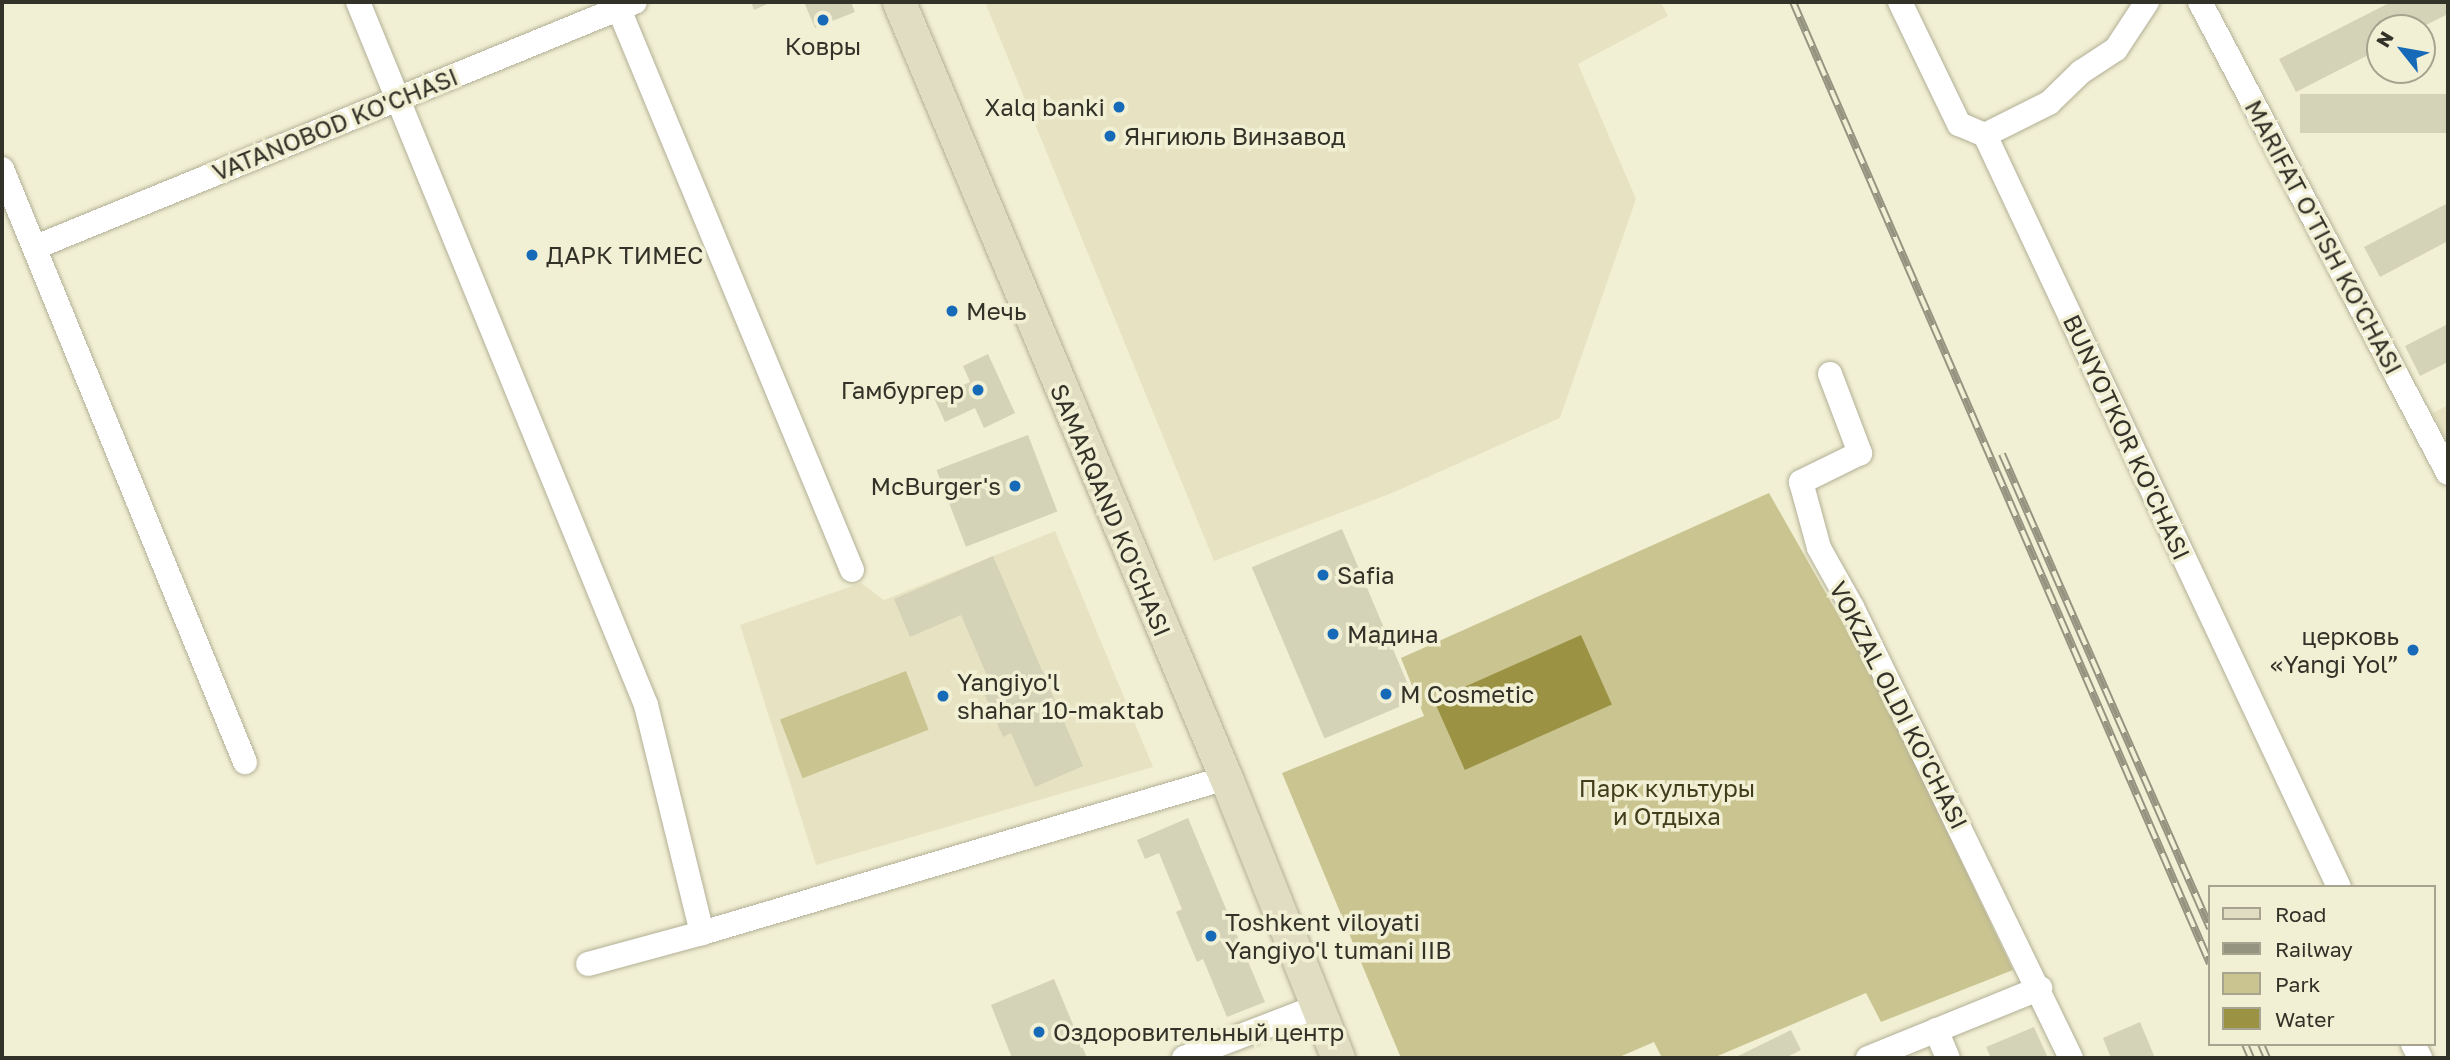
<!DOCTYPE html>
<html>
<head>
<meta charset="utf-8">
<style>
	body { margin:0 }
	#map { position:relative; width:2450px; height:1060px; overflow:hidden; background:#f2f0d4; font-family:"Golos Text",sans-serif }
	div>[style] { position:absolute }
	[style*='--x'] { left:calc(var(--x)*1px); top:calc(var(--y)*1px); width:calc(var(--w)*1px); rotate:calc(var(--a)*1deg) }
	.built>* { inset:0; background:#e7e3c2 }
	.green>* { inset:0; background:#cac491; transform-origin:0 0 }
	.water>* { inset:0; background:#9b9244; transform-origin:0 0 }
	.building>* { inset:0; background:#d4d2b7; transform-origin:0 0 }
	.roads { filter:drop-shadow(0 0 2px #b2af96) drop-shadow(0 0 2px #b2af96) }
	.street>* { height:24px; margin:-12px; padding:0 12px; transform-origin:12px; border-radius:12px; background:#fff }
	.secondary>* { height:33px; margin:-16.5px; padding:0 16.5px; transform-origin:16.5px; border-radius:16.5px; background:#e1ddc2 }
	.rail>* { height:8px; margin-top:-4px; transform-origin:0; background:repeating-linear-gradient(90deg,#f2f0d4 0 16px,#959480 0 32px); box-sizing:border-box; border-block:2px solid #959480 }
	.dots>* { width:19px; height:19px; translate:-50% -50%; box-sizing:border-box; border:4px solid #f2f0d4; border-radius:50% }
	span { translate:-50% -50%; white-space:nowrap; text-align:center; line-height:1.15; -webkit-text-stroke:7px #f2f0d4; paint-order:stroke }
	.poi-label { font-size:24px; color:#333228 }
	.right { translate:-100% -50%; text-align:right }
	.left { translate:0 -50%; text-align:left }
	.street-label { font-size:24px; color:#333228 }
	.park-label { font-size:24px; color:#423d1b }
	.frame { position:absolute; inset:0; border:4px solid #333228; pointer-events:none }
	.legend { position:absolute; left:2208px; top:885px; width:228px; height:161px; box-sizing:border-box; background:#f2f0d4; border:2px solid #a6a48f; margin:0; padding:9px 12px; list-style:none; font-size:21px; color:#333228 }
	.legend li { display:flex; align-items:center; gap:14px; height:35px }
	.legend b { width:35px; border:2px solid #a6a48f }
	.north { position:absolute; left:2366px; top:14px; width:70px; height:70px; box-sizing:border-box; background:#f2f0d4; border:2px solid #a6a48f; border-radius:50%; rotate:301deg; font-size:19px; font-weight:700; line-height:28px; text-align:center; color:#333228 }
	.north::after { content:''; display:block; margin:auto; width:24px; height:32px; background:#176ab8; clip-path:polygon(50% 0,100% 100%,50% 72%,0 100%) }
</style>
</head>
<body>
<div id="map">
	<div class="built">
		<div style="clip-path:polygon(985px 2px,1661px 2px,1668px 16px,1578px 64px,1636px 199px,1560px 418px,1392px 493px,1214px 561px)"></div>
		<div style="clip-path:polygon(2448px 405px,2448px 445px,2433px 413px)"></div>
		<div style="clip-path:polygon(1055px 531px,1153px 767px,816px 865px,740px 625px,861px 583px,884px 600px)"></div>
	</div>
	<div class="green">
		<div style="clip-path:polygon(1769px 493px,1874px 678px,2013px 970px,1881px 1022px,1866px 993px,1713px 1058px,1662px 1058px,1654px 1042px,1617px 1058px,1401px 1058px,1282px 773px,1424px 716px,1401px 658px)"></div>
		<div style="left:906px;top:671px;width:63px;height:135px;rotate:69deg"></div>
	</div>
	<div class="water">
		<div style="left:1581px;top:635px;width:76px;height:161px;rotate:66deg"></div>
	</div>
	<div class="building">
		<div style="clip-path:polygon(751px 2px,772px 2px,754px 10px)"></div>
		<div style="clip-path:polygon(804px 2px,851px 2px,855px 12px,815px 28px)"></div>
		<div style="clip-path:polygon(2391px 2px,2448px 2px,2448px 14px,2420px 28px,2380px 28px,2380px 49px,2296px 92px,2279px 59px)"></div>
		<div style="left:2448px;top:94px;width:39px;height:148px;rotate:90deg"></div>
		<div style="clip-path:polygon(2448px 203px,2448px 241px,2380px 277px,2364px 247px)"></div>
		<div style="clip-path:polygon(2448px 324px,2448px 362px,2420px 376px,2405px 346px)"></div>
		<div style="clip-path:polygon(988px 354px,1015px 413px,984px 428px,975px 408px,945px 422px,934px 398px,970px 382px,963px 366px)"></div>
		<div style="left:1028px;top:435px;width:82px;height:98px;rotate:69deg"></div>
		<div style="left:1342px;top:529px;width:186px;height:98px;rotate:67deg"></div>
		<div style="clip-path:polygon(993px 556px,1083px 766px,1035px 787px,1011px 733px,1003px 737px,982px 689px,991px 685px,961px 615px,910px 637px,894px 599px)"></div>
		<div style="clip-path:polygon(1188px 818px,1265px 1002px,1227px 1017px,1203px 959px,1197px 962px,1176px 912px,1182px 909px,1159px 853px,1145px 859px,1137px 840px)"></div>
		<div style="clip-path:polygon(1054px 979px,1087px 1058px,1012px 1058px,991px 1005px)"></div>
		<div style="clip-path:polygon(2140px 1022px,2155px 1058px,2111px 1058px,2103px 1038px)"></div>
		<div style="clip-path:polygon(2034px 1027px,2048px 1058px,1991px 1058px,1986px 1047px)"></div>
		<div style="clip-path:polygon(1791px 1030px,1801px 1050px,1785px 1058px,1734px 1058px)"></div>
	</div>
	<div class="roads">
		<div class="street">
			<div style="--x:358;--y:2;--w:760;--a:67.72"></div>
			<div style="--x:646;--y:705;--w:235;--a:76.2"></div>
			<div style="--x:702;--y:933;--w:118;--a:164.8"></div>
			<div style="--x:616;--y:2;--w:615;--a:67.44"></div>
			<div style="--x:1900;--y:2;--w:136;--a:64.2"></div>
			<div style="--x:1959;--y:124;--w:28;--a:23"></div>
			<div style="--x:1985;--y:135;--w:831;--a:64.79"></div>
			<div style="--x:2200;--y:2;--w:532;--a:62.23"></div>
			<div style="--x:1985;--y:135;--w:72;--a:-26.6"></div>
			<div style="--x:2049;--y:103;--w:45;--a:-44.1"></div>
			<div style="--x:2081;--y:72;--w:42;--a:-33.3"></div>
			<div style="--x:2116;--y:49;--w:56;--a:-56.6"></div>
			<div style="--x:2;--y:169;--w:641;--a:67.72"></div>
			<div style="--x:36;--y:247;--w:647;--a:-22.25"></div>
			<div style="--x:1830;--y:374;--w:85;--a:69.2"></div>
			<div style="--x:1860;--y:453;--w:66;--a:153.8"></div>
			<div style="--x:1801;--y:482;--w:68;--a:74.7"></div>
			<div style="--x:1819;--y:548;--w:68;--a:60.8"></div>
			<div style="--x:1852;--y:607;--w:501;--a:64.1"></div>
			<div style="--x:702;--y:933;--w:546;--a:-16.48"></div>
			<div style="--x:1936;--y:1030;--w:30;--a:67"></div>
			<div style="--x:2413;--y:1044;--w:16;--a:63"></div>
			<div style="--x:1184;--y:1058;--w:145;--a:-21.1"></div>
			<div style="--x:1868;--y:1058;--w:186;--a:-22.1"></div>
		</div>
		<div class="secondary">
			<div style="--x:899;--y:2;--w:842;--a:67.15"></div>
			<div style="--x:1226;--y:778;--w:302;--a:68.2"></div>
		</div>
	</div>
	<div class="rail">
		<div style="--x:1793;--y:2;--w:1048;--a:66.56"></div>
		<div style="--x:2002;--y:454;--w:518;--a:66.31"></div>
		<div style="--x:2245;--y:1044;--w:15;--a:67"></div>
		<div style="--x:2261;--y:1044;--w:15;--a:67"></div>
	</div>
	<div class="dots">
		<div style="left:823px;top:20px;background:#176ab8"></div>
		<div style="left:1119px;top:107px;background:#176ab8"></div>
		<div style="left:1110px;top:136px;background:#176ab8"></div>
		<div style="left:532px;top:255px;background:#176ab8"></div>
		<div style="left:952px;top:311px;background:#176ab8"></div>
		<div style="left:978px;top:390px;background:#176ab8"></div>
		<div style="left:1015px;top:486px;background:#176ab8"></div>
		<div style="left:1323px;top:575px;background:#176ab8"></div>
		<div style="left:1333px;top:634px;background:#176ab8"></div>
		<div style="left:2413px;top:650px;background:#176ab8"></div>
		<div style="left:1386px;top:694px;background:#176ab8"></div>
		<div style="left:943px;top:696px;background:#176ab8"></div>
		<div style="left:1211px;top:936px;background:#176ab8"></div>
		<div style="left:1039px;top:1032px;background:#176ab8"></div>
	</div>
	<div class="poi-label">
		<span style="left:823px;top:46px">Ковры</span>
		<span class="right" style="left:1105px;top:107px">Xalq banki</span>
		<span class="left" style="left:1124px;top:136px">Янгиюль Винзавод</span>
		<span class="left" style="left:546px;top:255px">ДАРК ТИМЕС</span>
		<span class="left" style="left:966px;top:311px">Мечь</span>
		<span class="right" style="left:964px;top:390px">Гамбургер</span>
		<span class="right" style="left:1001px;top:486px">McBurger's</span>
		<span class="left" style="left:1337px;top:575px">Safia</span>
		<span class="left" style="left:1347px;top:634px">Мадина</span>
		<span class="right" style="left:2399px;top:650px">церковь<br>«Yangi Yol”</span>
		<span class="left" style="left:957px;top:696px">Yangiyo'l<br>shahar 10-maktab</span>
		<span class="left" style="left:1400px;top:694px">M Cosmetic</span>
		<span class="left" style="left:1225px;top:936px">Toshkent viloyati<br>Yangiyo'l tumani IIB</span>
		<span class="left" style="left:1053px;top:1032px">Оздоровительный центр</span>
	</div>
	<div class="street-label">
		<span style="left:335px;top:124px;rotate:-22deg">VATANOBOD KO'CHASI</span>
		<span style="left:2324px;top:237px;rotate:62deg">MARIFAT O'TISH KO'CHASI</span>
		<span style="left:2127px;top:437px;rotate:65deg">BUNYOTKOR KO'CHASI</span>
		<span style="left:1111px;top:510px;rotate:67deg">SAMARQAND KO'CHASI</span>
		<span style="left:1899px;top:705px;rotate:63deg">VOKZAL OLDI KO'CHASI</span>
	</div>
	<div class="park-label">
		<span style="left:1667px;top:802px">Парк культуры<br>и Отдыха</span>
	</div>
	<div class="frame"></div>
	<ul class="legend">
	<li><b style="height:9px;background:#e1ddc2"></b>Road</li>
	<li><b style="height:9px;background:#959480"></b>Railway</li>
	<li><b style="height:19px;background:#cac491"></b>Park</li>
	<li><b style="height:19px;background:#9b9244"></b>Water</li>
	</ul>
	<div class="north">N</div>
</div>
</body>
</html>
